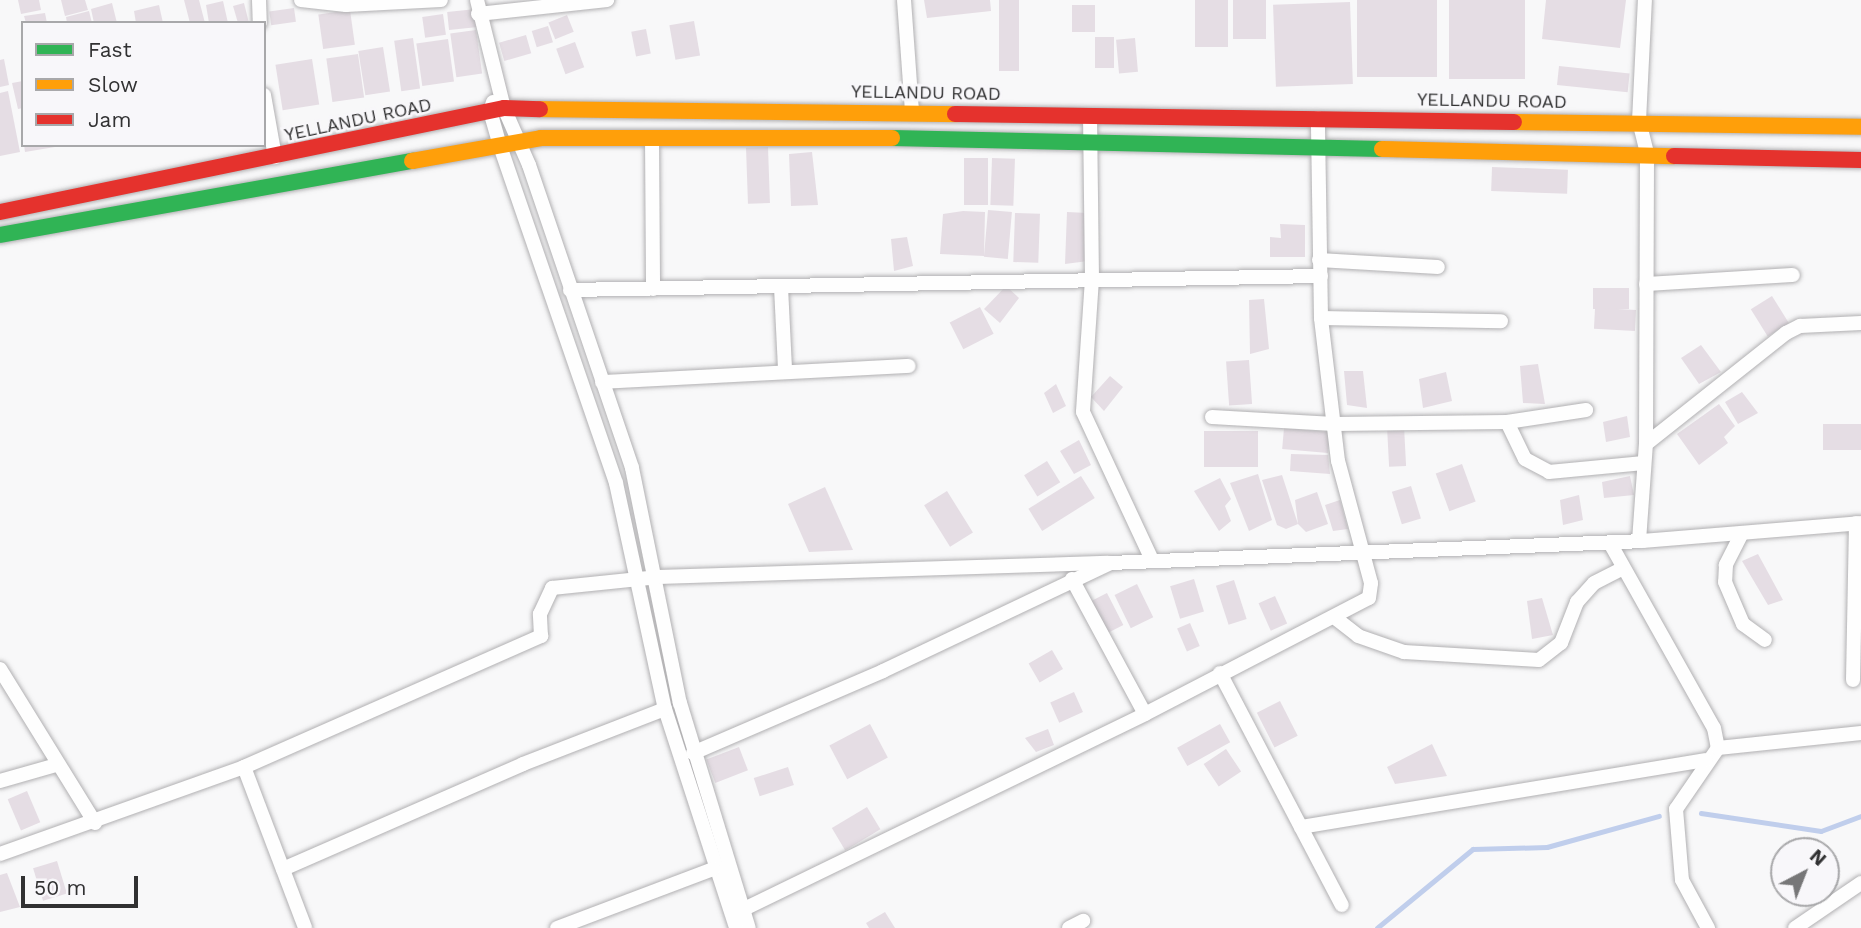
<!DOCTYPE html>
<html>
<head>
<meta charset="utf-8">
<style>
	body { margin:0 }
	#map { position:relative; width:1861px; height:928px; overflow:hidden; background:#f8f8f9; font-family:"Work Sans",sans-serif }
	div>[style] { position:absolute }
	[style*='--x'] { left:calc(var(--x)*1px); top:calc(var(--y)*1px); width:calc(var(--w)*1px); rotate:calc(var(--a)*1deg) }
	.stream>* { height:4.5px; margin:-2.25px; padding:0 2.25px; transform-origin:2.25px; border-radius:2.25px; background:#c0ceec }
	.building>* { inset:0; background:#e5dde4; transform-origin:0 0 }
	.roads { filter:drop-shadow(0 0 2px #b1b0b2) drop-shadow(0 0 2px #b1b0b2) }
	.street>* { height:14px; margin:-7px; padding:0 7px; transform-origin:7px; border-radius:7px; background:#fefefe }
	.fast>* { height:16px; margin:-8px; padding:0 8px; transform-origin:8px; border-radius:8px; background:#30b455 }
	.slow>* { height:16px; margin:-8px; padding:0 8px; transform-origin:8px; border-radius:8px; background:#ff9f0a }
	.jam>* { height:16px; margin:-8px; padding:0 8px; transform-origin:8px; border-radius:8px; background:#e5322d }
	span { translate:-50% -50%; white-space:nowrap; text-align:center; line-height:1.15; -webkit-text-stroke:5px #f8f7fa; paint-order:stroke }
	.street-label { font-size:18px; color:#313132 }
	.legend { position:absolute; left:21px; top:21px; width:245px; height:126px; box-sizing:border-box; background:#f8f7fa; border:2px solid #a8a8aa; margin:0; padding:9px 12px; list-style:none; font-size:21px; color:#313132 }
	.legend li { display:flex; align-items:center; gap:14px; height:35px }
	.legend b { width:35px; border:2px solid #a8a8aa }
	.north { position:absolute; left:1770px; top:837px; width:70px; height:70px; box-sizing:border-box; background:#f8f7fa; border:2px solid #a8a8aa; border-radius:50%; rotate:42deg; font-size:19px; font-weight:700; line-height:28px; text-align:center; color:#313132 }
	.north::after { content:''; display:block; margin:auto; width:24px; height:32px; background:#777778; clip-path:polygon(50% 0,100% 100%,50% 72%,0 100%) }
	.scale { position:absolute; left:21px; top:876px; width:117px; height:32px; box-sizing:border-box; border:4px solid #313132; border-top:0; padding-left:9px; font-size:21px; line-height:24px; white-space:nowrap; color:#313132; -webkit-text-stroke:5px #f8f7fa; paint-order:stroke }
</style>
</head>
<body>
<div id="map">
	<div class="stream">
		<div style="--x:1701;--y:813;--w:121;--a:8.5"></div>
		<div style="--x:1821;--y:831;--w:43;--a:-20.6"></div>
		<div style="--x:1377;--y:928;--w:124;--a:-39.5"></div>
		<div style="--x:1473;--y:849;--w:74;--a:-1.5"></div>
		<div style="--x:1547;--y:847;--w:116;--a:-15.5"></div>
	</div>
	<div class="building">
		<div style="clip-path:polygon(18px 0,39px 0,41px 10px,21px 14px)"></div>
		<div style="clip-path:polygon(61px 0,85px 0,88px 10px,65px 16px)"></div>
		<div style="clip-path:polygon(184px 0,199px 0,205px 23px,190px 23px)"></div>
		<div style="clip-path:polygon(924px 0,990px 0,991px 11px,927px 18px)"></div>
		<div style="left:999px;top:0;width:20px;height:71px"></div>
		<div style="left:1195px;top:0;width:33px;height:47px"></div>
		<div style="left:1233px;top:0;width:33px;height:39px"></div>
		<div style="left:1357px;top:0;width:80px;height:77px"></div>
		<div style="left:1449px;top:0;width:76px;height:79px"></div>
		<div style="clip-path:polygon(1546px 0,1626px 0,1620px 48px,1542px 39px)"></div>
		<div style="clip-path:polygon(223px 1px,228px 23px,209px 23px,206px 5px)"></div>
		<div style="left:1350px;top:2px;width:82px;height:77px;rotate:88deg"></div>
		<div style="clip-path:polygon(112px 3px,117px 23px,94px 23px,91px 9px)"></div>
		<div style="clip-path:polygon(244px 3px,249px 23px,238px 23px,233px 6px)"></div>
		<div style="clip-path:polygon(159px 5px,163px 23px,136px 23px,134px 11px)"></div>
		<div style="left:1072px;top:5px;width:23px;height:27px"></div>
		<div style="left:294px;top:8px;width:14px;height:25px;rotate:82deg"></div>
		<div style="left:476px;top:9px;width:18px;height:29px;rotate:84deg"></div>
		<div style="left:350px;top:10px;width:35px;height:32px;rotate:82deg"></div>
		<div style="clip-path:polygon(89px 11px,92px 23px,67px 23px,66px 17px)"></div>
		<div style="clip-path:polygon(45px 13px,47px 23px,26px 23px,24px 16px)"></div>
		<div style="left:443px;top:14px;width:21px;height:21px;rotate:82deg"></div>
		<div style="left:567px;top:15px;width:18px;height:20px;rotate:68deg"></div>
		<div style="left:694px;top:21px;width:35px;height:25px;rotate:80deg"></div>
		<div style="left:548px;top:26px;width:17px;height:17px;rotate:73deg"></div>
		<div style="left:646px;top:29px;width:25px;height:15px;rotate:79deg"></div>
		<div style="left:476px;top:30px;width:44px;height:26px;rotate:82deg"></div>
		<div style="left:526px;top:35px;width:19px;height:28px;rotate:74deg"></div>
		<div style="left:1095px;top:37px;width:19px;height:31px"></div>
		<div style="left:413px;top:38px;width:51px;height:19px;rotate:82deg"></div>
		<div style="left:1135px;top:38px;width:34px;height:19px;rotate:85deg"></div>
		<div style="left:448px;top:39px;width:43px;height:32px;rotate:82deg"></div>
		<div style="left:575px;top:42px;width:27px;height:20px;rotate:70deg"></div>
		<div style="left:383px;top:47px;width:45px;height:25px;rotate:81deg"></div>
		<div style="left:358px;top:54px;width:44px;height:32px;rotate:82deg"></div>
		<div style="clip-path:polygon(4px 59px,9px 85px,0 87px,0 60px)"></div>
		<div style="left:312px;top:59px;width:46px;height:37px;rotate:81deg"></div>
		<div style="left:1559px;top:66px;width:71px;height:19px;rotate:6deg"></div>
		<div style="clip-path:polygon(23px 81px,23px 108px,18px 109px,12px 83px)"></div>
		<div style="clip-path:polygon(8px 91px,20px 152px,0 156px,0 93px)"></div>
		<div style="clip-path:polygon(24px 145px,55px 145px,55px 147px,25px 152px)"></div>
		<div style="left:768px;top:147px;width:56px;height:22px;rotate:88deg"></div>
		<div style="clip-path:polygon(812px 152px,818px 205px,791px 206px,789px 154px)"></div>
		<div style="left:964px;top:158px;width:24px;height:47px"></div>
		<div style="left:992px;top:158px;width:23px;height:47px;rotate:2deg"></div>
		<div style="left:1492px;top:167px;width:76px;height:24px;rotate:2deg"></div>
		<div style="left:988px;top:210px;width:24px;height:47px;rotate:5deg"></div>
		<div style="clip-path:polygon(963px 211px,985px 212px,984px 256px,940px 254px,943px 214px)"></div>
		<div style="clip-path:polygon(1067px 212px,1088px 213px,1088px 261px,1065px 264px)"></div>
		<div style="left:1015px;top:213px;width:25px;height:49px;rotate:2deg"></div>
		<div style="clip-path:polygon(1280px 224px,1305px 225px,1305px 257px,1270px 257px,1270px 237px,1281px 238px)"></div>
		<div style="clip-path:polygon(907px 237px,913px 266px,894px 271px,891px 239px)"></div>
		<div style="clip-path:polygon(1006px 286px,1019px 298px,1000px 323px,984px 309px)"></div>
		<div style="left:1629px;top:288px;width:21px;height:36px;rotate:90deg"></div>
		<div style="left:1772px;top:296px;width:32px;height:25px;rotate:58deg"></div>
		<div style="clip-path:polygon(1264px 299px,1269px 349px,1250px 354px,1249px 300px)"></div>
		<div style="left:980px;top:307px;width:30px;height:34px;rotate:63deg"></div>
		<div style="left:1636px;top:310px;width:21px;height:41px;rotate:93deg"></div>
		<div style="clip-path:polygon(1701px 345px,1721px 372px,1699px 384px,1681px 358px)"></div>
		<div style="left:1249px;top:360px;width:44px;height:23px;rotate:86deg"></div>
		<div style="clip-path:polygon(1538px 364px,1545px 404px,1523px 403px,1520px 366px)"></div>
		<div style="clip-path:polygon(1344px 371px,1363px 371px,1367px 408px,1347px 405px)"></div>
		<div style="clip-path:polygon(1446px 372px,1452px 401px,1423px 408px,1419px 379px)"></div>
		<div style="clip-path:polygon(1110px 376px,1123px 387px,1104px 411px,1091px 397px)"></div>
		<div style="clip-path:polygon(1056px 384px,1066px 406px,1053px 413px,1044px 393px)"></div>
		<div style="clip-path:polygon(1742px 392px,1758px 413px,1738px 424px,1725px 402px)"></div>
		<div style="clip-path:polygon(1719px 404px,1735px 426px,1724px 437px,1728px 443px,1699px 465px,1677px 434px)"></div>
		<div style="clip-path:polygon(1627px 416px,1630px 437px,1606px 442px,1603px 422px)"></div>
		<div style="left:1861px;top:424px;width:26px;height:38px;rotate:90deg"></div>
		<div style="left:1404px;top:426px;width:40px;height:17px;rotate:87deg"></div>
		<div style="left:1284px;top:428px;width:46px;height:21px;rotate:5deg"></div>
		<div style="left:1204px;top:431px;width:54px;height:36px"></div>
		<div style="clip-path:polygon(1079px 440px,1091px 465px,1074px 474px,1060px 451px)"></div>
		<div style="clip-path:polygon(1291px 454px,1328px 455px,1330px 474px,1290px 471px)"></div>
		<div style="left:1047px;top:461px;width:25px;height:27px;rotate:58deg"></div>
		<div style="left:1462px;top:464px;width:40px;height:28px;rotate:70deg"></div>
		<div style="clip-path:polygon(1258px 474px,1272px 520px,1249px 531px,1230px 483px)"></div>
		<div style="clip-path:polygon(1282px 475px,1298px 524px,1295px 500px,1317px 492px,1328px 524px,1306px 532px,1298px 524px,1286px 529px,1277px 525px,1262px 480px)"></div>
		<div style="left:1081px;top:476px;width:26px;height:62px;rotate:58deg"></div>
		<div style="clip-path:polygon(1630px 476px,1634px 495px,1604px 498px,1602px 482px)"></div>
		<div style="clip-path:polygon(1220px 478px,1231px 499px,1225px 506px,1231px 521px,1219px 531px,1194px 491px)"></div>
		<div style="left:1411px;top:486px;width:34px;height:20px;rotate:73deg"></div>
		<div style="clip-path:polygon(825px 487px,853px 550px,809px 552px,788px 504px)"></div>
		<div style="left:947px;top:491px;width:49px;height:27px;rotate:58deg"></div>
		<div style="clip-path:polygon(1579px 495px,1583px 520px,1563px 525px,1560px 500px)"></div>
		<div style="clip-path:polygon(1340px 500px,1348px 529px,1333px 531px,1325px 505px)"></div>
		<div style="clip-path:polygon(1758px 554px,1783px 600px,1768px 605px,1742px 561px)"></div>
		<div style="left:1194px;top:579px;width:34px;height:25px;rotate:73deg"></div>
		<div style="left:1234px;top:580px;width:41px;height:19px;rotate:72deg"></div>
		<div style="left:1137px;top:584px;width:37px;height:25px;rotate:64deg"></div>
		<div style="left:1107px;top:593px;width:36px;height:21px;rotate:63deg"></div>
		<div style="left:1275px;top:596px;width:30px;height:18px;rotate:66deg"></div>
		<div style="clip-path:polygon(1542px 598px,1553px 635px,1532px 639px,1527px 601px)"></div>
		<div style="left:1190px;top:623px;width:25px;height:14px;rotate:67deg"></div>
		<div style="left:1052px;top:650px;width:22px;height:27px;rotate:60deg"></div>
		<div style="left:1074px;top:692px;width:22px;height:26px;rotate:66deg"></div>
		<div style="left:1280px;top:701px;width:39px;height:26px;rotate:63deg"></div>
		<div style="left:870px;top:724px;width:38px;height:46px;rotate:62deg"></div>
		<div style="left:1220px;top:724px;width:21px;height:49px;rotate:61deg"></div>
		<div style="clip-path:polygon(1048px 729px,1054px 745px,1036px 752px,1025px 738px)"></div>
		<div style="clip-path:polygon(1432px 744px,1447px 776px,1395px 784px,1387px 767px)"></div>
		<div style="left:739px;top:747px;width:25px;height:35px;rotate:69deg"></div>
		<div style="left:1226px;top:749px;width:27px;height:27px;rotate:56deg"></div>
		<div style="left:788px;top:767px;width:19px;height:36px;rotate:72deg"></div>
		<div style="left:27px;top:791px;width:34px;height:21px;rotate:67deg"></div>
		<div style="left:867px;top:807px;width:26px;height:41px;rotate:59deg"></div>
		<div style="left:57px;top:861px;width:34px;height:25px;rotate:73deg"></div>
		<div style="clip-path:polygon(7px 873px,20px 907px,0 912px,0 875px)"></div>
		<div style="clip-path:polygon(885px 912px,895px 928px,869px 928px,866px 923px)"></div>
	</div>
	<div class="roads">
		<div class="street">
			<div style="--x:259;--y:0;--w:23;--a:88"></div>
			<div style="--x:301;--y:0;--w:45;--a:6.3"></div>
			<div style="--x:346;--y:5;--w:95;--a:-3"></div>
			<div style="--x:477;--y:0;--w:111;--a:76"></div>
			<div style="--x:504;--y:108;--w:62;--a:66.3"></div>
			<div style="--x:529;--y:165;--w:320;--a:71.2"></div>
			<div style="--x:632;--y:468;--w:240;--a:78.5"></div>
			<div style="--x:680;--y:703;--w:235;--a:73"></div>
			<div style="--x:904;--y:0;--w:112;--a:85.9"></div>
			<div style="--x:478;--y:14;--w:130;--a:-6.2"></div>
			<div style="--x:264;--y:95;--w:63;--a:79.9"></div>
			<div style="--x:493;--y:102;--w:9;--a:108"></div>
			<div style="--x:490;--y:111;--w:36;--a:74"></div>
			<div style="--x:500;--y:146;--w:356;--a:71"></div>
			<div style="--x:616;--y:483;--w:231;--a:77.8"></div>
			<div style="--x:665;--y:709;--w:230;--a:72"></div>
			<div style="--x:1090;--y:115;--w:164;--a:89.3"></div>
			<div style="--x:1092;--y:279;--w:133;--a:93.9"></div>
			<div style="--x:1083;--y:412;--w:161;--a:65"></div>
			<div style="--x:652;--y:137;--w:152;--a:89.6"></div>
			<div style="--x:1319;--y:260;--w:119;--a:3.4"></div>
			<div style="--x:1646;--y:284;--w:147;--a:-3.5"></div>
			<div style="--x:781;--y:287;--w:83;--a:87.2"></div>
			<div style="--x:570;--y:290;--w:751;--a:-1.07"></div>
			<div style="--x:1321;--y:318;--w:180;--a:1"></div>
			<div style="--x:602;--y:382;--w:307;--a:-3"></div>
			<div style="--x:1212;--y:417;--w:122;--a:3.3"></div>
			<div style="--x:1334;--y:424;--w:173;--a:-0.7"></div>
			<div style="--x:1507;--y:422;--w:80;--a:-8.6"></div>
			<div style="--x:1507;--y:422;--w:41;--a:64.1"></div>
			<div style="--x:1525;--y:459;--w:27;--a:28"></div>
			<div style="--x:1549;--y:472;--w:95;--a:-5.4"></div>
			<div style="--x:1646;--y:444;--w:179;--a:-38.4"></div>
			<div style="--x:1786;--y:333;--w:16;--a:-27"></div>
			<div style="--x:1800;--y:326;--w:61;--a:-2.8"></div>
			<div style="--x:1742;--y:533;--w:36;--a:117"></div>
			<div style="--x:1726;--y:565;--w:17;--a:93"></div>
			<div style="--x:1725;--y:582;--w:46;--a:66.8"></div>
			<div style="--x:1743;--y:624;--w:27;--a:36"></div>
			<div style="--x:1639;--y:541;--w:97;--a:-85.9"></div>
			<div style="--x:1646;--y:444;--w:291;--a:-89.8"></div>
			<div style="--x:1647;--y:153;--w:33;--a:-104"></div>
			<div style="--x:1639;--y:121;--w:121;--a:-87.2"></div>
			<div style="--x:1610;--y:543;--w:212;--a:60.7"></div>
			<div style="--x:1714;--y:728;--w:20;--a:79"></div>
			<div style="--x:1718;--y:748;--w:74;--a:124.5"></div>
			<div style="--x:1676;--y:809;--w:71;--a:85.2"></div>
			<div style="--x:1682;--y:880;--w:55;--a:61.6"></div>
			<div style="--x:1072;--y:579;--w:153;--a:61.6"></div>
			<div style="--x:1334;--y:617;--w:31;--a:38"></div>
			<div style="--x:1358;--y:636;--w:49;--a:19.2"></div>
			<div style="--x:1404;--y:652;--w:135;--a:3.4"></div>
			<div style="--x:1539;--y:660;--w:28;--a:-38"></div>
			<div style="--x:1561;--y:643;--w:44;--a:-68.7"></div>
			<div style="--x:1577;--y:602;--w:25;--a:-48"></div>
			<div style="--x:1594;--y:583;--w:30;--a:-27"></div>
			<div style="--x:0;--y:669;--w:181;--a:58.3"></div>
			<div style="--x:1220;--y:673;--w:262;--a:62.3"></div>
			<div style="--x:1853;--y:680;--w:157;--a:-88.9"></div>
			<div style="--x:1718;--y:748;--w:144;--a:-6"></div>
			<div style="--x:693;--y:753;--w:207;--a:-23.3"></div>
			<div style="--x:883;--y:671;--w:251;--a:-25.4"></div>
			<div style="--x:1110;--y:563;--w:533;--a:-2.36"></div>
			<div style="--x:1643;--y:541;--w:219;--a:-4.7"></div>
			<div style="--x:244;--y:767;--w:172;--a:69.2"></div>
			<div style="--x:0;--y:781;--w:58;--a:-15.9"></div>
			<div style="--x:1301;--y:827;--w:410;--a:-9.4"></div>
			<div style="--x:0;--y:854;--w:259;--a:-19.6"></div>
			<div style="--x:244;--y:767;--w:325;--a:-23.8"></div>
			<div style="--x:541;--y:636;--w:22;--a:-93"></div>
			<div style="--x:540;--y:614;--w:29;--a:-65"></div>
			<div style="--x:552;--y:588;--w:107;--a:-5.9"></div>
			<div style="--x:658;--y:577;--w:450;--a:-1.8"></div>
			<div style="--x:283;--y:869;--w:262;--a:-23.6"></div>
			<div style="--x:523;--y:764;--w:152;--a:-21.2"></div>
			<div style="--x:742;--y:910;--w:448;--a:-25.9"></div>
			<div style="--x:1145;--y:714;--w:252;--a:-27.4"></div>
			<div style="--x:1369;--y:598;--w:15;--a:-82"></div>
			<div style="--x:1371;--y:583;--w:126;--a:-105.1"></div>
			<div style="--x:1338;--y:461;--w:144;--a:-96.8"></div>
			<div style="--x:1321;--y:318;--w:200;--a:-90.9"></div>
			<div style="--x:557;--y:928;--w:167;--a:-20.7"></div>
			<div style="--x:1069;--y:928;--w:16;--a:-27"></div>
			<div style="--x:1795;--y:928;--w:80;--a:-34.3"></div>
		</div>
		<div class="fast">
			<div style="--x:892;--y:138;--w:490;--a:1.3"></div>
			<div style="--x:0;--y:235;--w:419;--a:-10.2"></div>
		</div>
		<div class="slow">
			<div style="--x:540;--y:109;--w:415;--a:0.7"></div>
			<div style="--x:1514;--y:122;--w:347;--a:0.8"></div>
			<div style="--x:1382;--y:149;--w:292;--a:1.4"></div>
			<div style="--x:412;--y:161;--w:131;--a:-10.1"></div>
			<div style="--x:541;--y:138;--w:351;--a:0"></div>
		</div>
		<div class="jam">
			<div style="--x:955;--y:114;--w:559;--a:0.82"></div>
			<div style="--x:1674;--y:156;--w:187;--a:1.2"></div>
			<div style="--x:0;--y:212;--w:515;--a:-11.66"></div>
			<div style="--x:504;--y:108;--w:36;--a:2"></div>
		</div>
	</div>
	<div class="street-label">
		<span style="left:926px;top:93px;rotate:1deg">YELLANDU ROAD</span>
		<span style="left:1492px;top:101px;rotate:1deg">YELLANDU ROAD</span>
		<span style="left:358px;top:120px;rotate:-12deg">YELLANDU ROAD</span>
	</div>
	<ul class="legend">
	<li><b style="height:9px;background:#30b455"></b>Fast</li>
	<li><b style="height:9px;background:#ff9f0a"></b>Slow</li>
	<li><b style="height:9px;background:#e5322d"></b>Jam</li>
	</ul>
	<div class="north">N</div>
	<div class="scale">50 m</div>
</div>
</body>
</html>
